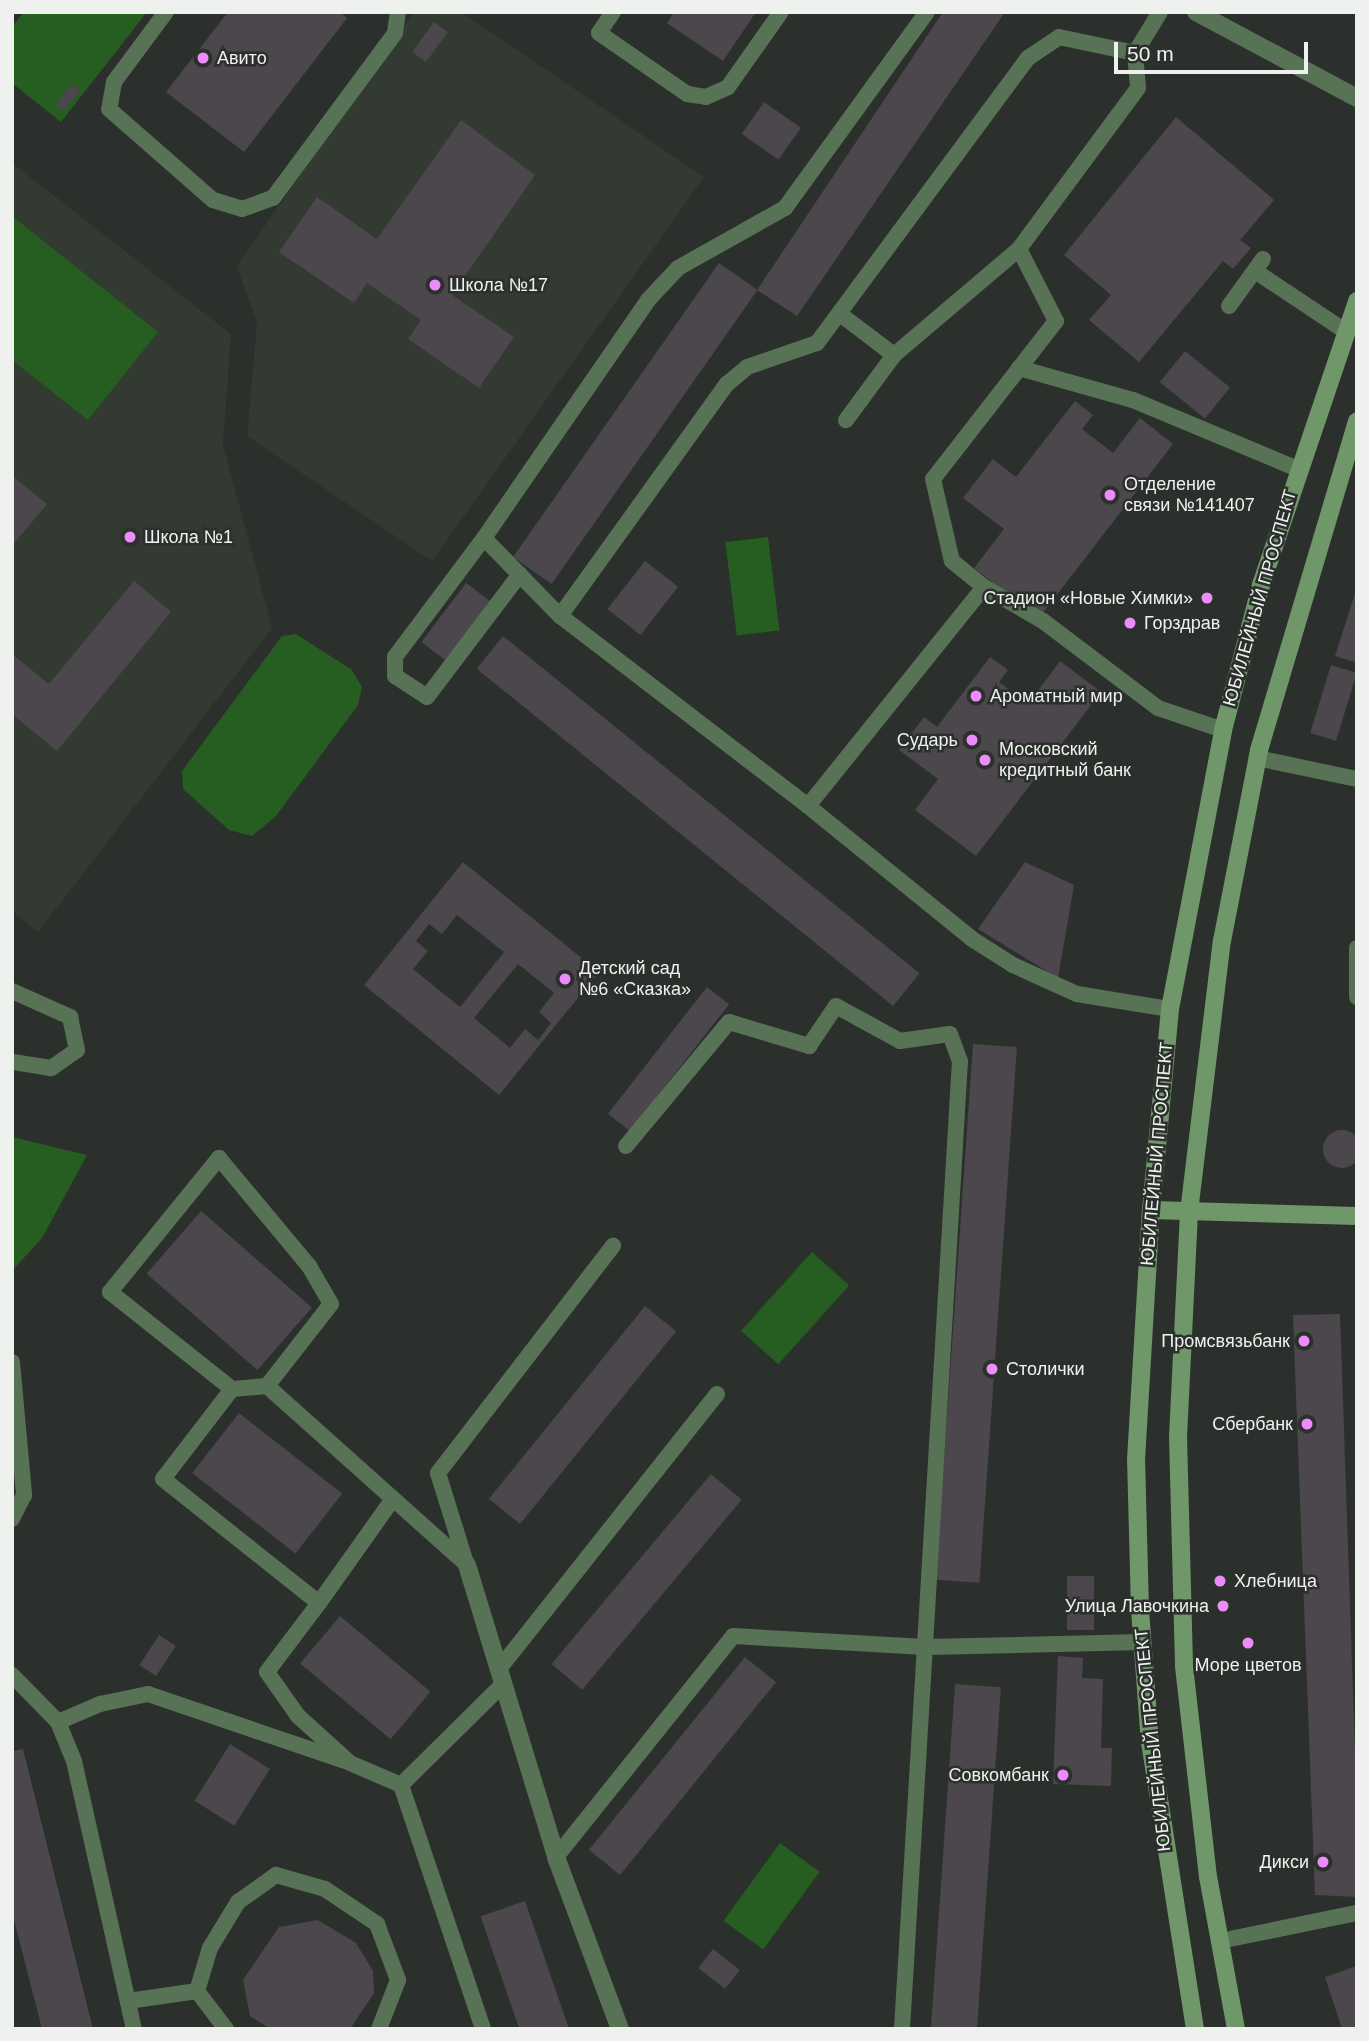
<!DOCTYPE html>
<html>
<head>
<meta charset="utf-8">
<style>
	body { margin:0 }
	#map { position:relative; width:1369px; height:2041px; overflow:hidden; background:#2c302c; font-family:Arial,sans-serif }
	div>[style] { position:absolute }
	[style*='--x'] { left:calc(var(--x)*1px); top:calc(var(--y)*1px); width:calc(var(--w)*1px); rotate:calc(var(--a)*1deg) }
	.built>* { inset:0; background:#323a31 }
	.green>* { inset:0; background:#255e20; transform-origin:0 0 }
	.building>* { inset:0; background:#4b474c; transform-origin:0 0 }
	.round { border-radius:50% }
	.lane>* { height:16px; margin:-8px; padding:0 8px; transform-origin:8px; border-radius:8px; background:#587255 }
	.street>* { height:18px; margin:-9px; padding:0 9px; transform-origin:9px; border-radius:9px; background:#587255 }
	.secondary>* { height:18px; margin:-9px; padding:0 9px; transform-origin:9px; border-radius:9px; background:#6f976a }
	.dots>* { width:19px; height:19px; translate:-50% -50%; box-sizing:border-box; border:4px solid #2c302c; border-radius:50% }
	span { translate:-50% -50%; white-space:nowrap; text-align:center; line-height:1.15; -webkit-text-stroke:5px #2c302c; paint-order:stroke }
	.poi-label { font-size:18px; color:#eef1ee }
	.left { translate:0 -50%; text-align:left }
	.right { translate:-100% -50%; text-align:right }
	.street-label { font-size:18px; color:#eef1ee }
	.frame { position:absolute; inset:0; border:14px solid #eef1ee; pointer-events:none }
	.scale { position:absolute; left:1114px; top:42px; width:194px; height:32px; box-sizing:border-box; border:4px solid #eef1ee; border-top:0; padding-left:9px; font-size:21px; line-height:24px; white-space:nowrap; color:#eef1ee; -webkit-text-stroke:5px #2c302c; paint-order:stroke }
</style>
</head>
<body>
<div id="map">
	<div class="built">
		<div style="clip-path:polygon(414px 12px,461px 12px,704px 177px,432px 561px,247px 436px,257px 323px,237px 266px)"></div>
		<div style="clip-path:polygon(12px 163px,231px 334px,223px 445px,272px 628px,38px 932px,12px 911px)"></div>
	</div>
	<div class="green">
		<div style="clip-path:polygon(24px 12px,147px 12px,61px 122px,12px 83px,12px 27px)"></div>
		<div style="clip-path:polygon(12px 216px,158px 332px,88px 420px,12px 360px)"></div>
		<div style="left:768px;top:537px;width:94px;height:43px;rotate:83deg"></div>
		<div style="clip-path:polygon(296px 634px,352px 670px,362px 687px,358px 705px,276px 816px,252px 836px,229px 830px,183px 789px,182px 771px,282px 636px)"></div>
		<div style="clip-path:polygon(12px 1137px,87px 1155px,42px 1238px,12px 1271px)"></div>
		<div style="left:812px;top:1252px;width:50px;height:106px;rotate:42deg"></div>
		<div style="left:780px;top:1843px;width:49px;height:96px;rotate:36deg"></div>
	</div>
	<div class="building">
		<div style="clip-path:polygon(228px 12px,340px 12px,347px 18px,244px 152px,166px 92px)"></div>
		<div style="clip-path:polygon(674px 12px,756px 12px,723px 61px,667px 23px)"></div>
		<div style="clip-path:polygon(943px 12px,1005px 12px,797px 316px,757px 290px)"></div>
		<div style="left:434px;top:22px;width:17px;height:37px;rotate:36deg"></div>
		<div style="left:72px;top:84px;width:11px;height:26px;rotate:41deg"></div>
		<div style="left:764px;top:102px;width:45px;height:39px;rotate:35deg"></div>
		<div style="clip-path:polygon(1176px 117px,1274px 200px,1240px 240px,1251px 248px,1233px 269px,1223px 261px,1139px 362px,1089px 320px,1111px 295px,1064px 255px)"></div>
		<div style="clip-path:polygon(461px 120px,535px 175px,452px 295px,514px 337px,479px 388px,408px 339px,421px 320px,367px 283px,354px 303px,279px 252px,317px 197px,377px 239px)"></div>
		<div style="left:719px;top:263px;width:47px;height:359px;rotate:35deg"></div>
		<div style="left:1185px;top:351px;width:58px;height:40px;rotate:39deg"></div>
		<div style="clip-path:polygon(1075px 401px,1093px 415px,1082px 429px,1113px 453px,1140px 418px,1173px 444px,1039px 618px,974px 568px,1004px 529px,963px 498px,993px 459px,1016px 477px)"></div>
		<div style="clip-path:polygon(12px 476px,47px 504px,12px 546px)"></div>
		<div style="left:645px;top:561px;width:42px;height:61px;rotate:38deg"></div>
		<div style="clip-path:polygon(134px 581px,171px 612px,57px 751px,12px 714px,12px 654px,49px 684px)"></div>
		<div style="left:466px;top:583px;width:30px;height:74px;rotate:37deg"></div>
		<div style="clip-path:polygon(1357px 587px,1357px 663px,1335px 656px)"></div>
		<div style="left:503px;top:636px;width:536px;height:42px;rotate:39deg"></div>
		<div style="clip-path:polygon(990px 657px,1008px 670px,999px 682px,1028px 704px,1060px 661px,1101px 692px,976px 856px,915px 810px,938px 779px,899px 750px,924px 717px,937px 727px)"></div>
		<div style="left:1331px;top:665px;width:27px;height:71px;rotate:17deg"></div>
		<div style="clip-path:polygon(evenodd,463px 862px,599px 972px,499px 1095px,364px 985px,463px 862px,457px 915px,504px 952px,460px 1007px,413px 969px,428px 951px,416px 941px,429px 924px,442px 934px,457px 915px,463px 862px,518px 964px,554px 993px,539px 1012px,551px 1023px,538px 1040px,525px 1029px,510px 1048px,474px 1018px,518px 964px)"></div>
		<div style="clip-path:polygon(1025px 862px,1074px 885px,1058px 978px,978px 929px)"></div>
		<div style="left:707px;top:987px;width:28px;height:161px;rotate:38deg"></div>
		<div style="left:973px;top:1044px;width:44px;height:537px;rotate:4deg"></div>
		<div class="round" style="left:1323px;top:1130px;width:38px;height:38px"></div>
		<div style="left:201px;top:1211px;width:147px;height:83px;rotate:41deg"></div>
		<div style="left:645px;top:1306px;width:40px;height:248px;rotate:39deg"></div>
		<div style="clip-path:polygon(1340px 1314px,1357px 1810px,1357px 1897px,1315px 1895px,1293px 1315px)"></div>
		<div style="left:239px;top:1413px;width:131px;height:76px;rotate:38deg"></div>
		<div style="left:711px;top:1474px;width:40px;height:248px;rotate:40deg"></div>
		<div style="left:1067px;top:1576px;width:27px;height:54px"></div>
		<div style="left:340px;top:1616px;width:118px;height:62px;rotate:40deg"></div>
		<div style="left:159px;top:1635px;width:20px;height:36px;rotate:33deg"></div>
		<div style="clip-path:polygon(1058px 1656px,1083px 1658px,1082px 1678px,1103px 1679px,1101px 1748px,1112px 1748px,1111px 1786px,1053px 1784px)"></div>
		<div style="left:745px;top:1657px;width:40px;height:248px;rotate:39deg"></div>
		<div style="left:955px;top:1684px;width:46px;height:346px;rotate:4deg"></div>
		<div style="left:230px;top:1744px;width:47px;height:67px;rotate:32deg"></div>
		<div style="clip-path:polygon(23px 1749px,93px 2029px,42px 2029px,12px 1912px,12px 1751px)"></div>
		<div style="left:525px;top:1901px;width:135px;height:47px;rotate:71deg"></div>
		<div style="clip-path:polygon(318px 1920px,356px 1943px,373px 1971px,374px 1993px,350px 2029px,270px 2029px,250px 2016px,243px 1980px,279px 1927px)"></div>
		<div style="left:713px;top:1949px;width:34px;height:24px;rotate:38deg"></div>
		<div style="clip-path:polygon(1357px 1966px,1357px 2029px,1342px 2029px,1325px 1977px)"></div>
	</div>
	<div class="lane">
		<div style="--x:166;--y:12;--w:87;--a:126.6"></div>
		<div style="--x:114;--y:82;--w:27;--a:100"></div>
		<div style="--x:109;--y:109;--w:138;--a:41.2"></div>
		<div style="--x:213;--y:200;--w:30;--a:17"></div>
		<div style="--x:242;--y:209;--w:33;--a:-20"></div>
		<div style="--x:273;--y:198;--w:205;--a:-53.5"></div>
		<div style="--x:395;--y:33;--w:21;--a:-82"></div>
		<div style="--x:613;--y:12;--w:25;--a:124"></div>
		<div style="--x:599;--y:33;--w:107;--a:34.7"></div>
		<div style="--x:687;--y:94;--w:19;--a:9"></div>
		<div style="--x:706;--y:97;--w:24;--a:-24"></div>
		<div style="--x:728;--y:87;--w:92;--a:-54.8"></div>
		<div style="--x:1160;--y:12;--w:48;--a:121.4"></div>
		<div style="--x:1135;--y:53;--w:35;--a:85"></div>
		<div style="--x:1138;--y:88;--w:200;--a:126.5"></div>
		<div style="--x:1019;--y:249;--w:81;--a:62.8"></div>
		<div style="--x:1056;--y:321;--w:200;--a:127.9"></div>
		<div style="--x:933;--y:479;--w:84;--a:77"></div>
		<div style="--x:952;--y:561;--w:41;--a:39.1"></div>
		<div style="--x:984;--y:587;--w:281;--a:128.8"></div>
		<div style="--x:808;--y:806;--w:211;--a:39"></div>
		<div style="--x:972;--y:939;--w:49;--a:32.4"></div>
		<div style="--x:1013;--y:965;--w:70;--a:24.4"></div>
		<div style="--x:1077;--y:994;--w:94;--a:9.2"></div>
		<div style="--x:1255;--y:271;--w:108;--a:33.7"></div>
		<div style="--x:1229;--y:306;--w:58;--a:-54.1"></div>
		<div style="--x:840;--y:314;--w:68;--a:37.2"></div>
		<div style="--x:894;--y:355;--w:81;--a:126.4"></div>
		<div style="--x:894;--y:355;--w:164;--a:-40.3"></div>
		<div style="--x:1019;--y:368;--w:118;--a:15.7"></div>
		<div style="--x:1133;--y:400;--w:179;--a:22.7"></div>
		<div style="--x:484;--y:538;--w:149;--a:126.8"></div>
		<div style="--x:395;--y:657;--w:19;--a:90"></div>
		<div style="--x:395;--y:676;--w:38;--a:33"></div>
		<div style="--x:427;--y:697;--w:154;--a:-52.9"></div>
		<div style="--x:984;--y:587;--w:68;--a:30"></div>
		<div style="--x:1043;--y:621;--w:144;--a:37.1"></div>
		<div style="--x:1158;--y:708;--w:69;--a:18.7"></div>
		<div style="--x:560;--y:616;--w:286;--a:-54.3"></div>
		<div style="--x:727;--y:384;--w:26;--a:-40"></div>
		<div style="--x:747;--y:367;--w:74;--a:-18.9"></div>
		<div style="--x:817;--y:343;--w:355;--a:-53.5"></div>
		<div style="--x:1028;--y:58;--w:37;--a:-34"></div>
		<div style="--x:1059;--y:37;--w:78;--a:11.9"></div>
		<div style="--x:1257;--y:758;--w:102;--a:11.9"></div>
		<div style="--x:808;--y:806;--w:312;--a:-142.5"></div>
		<div style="--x:560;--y:616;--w:109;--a:-134.3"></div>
		<div style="--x:484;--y:538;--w:289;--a:-55.4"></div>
		<div style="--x:648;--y:300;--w:44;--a:-46.8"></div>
		<div style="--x:678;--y:268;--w:123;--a:-29.3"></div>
		<div style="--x:785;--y:208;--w:242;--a:-54.1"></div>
		<div style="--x:1357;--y:948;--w:49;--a:90"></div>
		<div style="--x:12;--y:991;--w:64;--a:24.1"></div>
		<div style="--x:70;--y:1017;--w:34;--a:78"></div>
		<div style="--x:77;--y:1050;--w:32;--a:145"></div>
		<div style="--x:51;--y:1068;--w:39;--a:-171"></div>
		<div style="--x:626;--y:1146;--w:161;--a:-50.3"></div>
		<div style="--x:729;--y:1022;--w:84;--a:16.7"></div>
		<div style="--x:809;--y:1046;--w:48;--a:-56"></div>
		<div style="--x:836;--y:1006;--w:73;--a:28.7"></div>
		<div style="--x:900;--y:1041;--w:50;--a:-8"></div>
		<div style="--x:950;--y:1034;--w:29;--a:70"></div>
		<div style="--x:960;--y:1061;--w:970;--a:93.43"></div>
		<div style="--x:12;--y:1362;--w:134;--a:84.8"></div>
		<div style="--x:24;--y:1495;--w:27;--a:117"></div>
		<div style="--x:267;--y:1386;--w:35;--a:175"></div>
		<div style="--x:232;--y:1389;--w:156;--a:-141.5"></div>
		<div style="--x:110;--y:1292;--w:173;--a:-50.9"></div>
		<div style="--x:219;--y:1158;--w:141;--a:50.2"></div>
		<div style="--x:309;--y:1266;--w:44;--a:59.9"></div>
		<div style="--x:331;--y:1304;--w:104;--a:128"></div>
		<div style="--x:267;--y:1386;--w:268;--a:41.8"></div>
		<div style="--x:232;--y:1389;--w:113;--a:127.5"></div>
		<div style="--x:163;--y:1479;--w:199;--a:38.5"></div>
		<div style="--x:319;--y:1603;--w:86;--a:127"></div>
		<div style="--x:267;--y:1672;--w:54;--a:54.8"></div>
		<div style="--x:298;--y:1716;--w:70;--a:42.1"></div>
		<div style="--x:350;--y:1763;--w:56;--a:23.3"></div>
		<div style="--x:401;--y:1785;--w:257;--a:71.4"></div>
		<div style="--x:466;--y:1563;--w:94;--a:-107.3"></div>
		<div style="--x:438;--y:1473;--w:287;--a:-52.4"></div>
		<div style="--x:319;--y:1603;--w:128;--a:-54.6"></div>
		<div style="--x:499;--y:1669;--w:351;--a:-51.6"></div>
		<div style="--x:12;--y:1675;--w:66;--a:45.6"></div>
		<div style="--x:58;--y:1722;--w:42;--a:67.7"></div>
		<div style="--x:74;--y:1761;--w:275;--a:77.4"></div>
		<div style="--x:58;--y:1722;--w:46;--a:-23.2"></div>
		<div style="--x:100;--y:1704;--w:49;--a:-11.8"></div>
		<div style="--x:148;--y:1694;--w:208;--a:18.8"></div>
		<div style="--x:401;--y:1785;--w:144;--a:-44.7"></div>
		<div style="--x:556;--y:1857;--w:283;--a:-51.3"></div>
		<div style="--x:733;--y:1636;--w:192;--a:3.3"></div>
		<div style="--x:925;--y:1647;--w:217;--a:-1.3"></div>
		<div style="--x:1220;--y:1941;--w:140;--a:-11.6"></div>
		<div style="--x:197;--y:1991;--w:45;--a:-73.2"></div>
		<div style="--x:210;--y:1948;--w:54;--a:-58.7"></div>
		<div style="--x:238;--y:1902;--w:47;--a:-35.4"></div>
		<div style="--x:276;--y:1875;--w:51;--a:15.9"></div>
		<div style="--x:325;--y:1889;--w:63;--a:33.9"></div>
		<div style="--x:377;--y:1924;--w:60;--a:69.4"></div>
		<div style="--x:398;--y:1980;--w:53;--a:111.2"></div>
		<div style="--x:128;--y:2001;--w:70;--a:-8.2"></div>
		<div style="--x:197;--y:1991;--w:48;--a:52.7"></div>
	</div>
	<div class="street">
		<div style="--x:1196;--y:12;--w:183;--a:28.1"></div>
		<div style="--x:467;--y:1565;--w:305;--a:73"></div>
		<div style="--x:556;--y:1857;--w:184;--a:69.6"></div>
	</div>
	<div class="secondary">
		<div style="--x:1151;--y:1210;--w:206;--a:1.7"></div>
		<div style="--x:1195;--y:2029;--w:290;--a:-98.9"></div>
		<div style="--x:1150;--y:1743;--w:133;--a:-94.3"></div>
		<div style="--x:1140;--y:1610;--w:150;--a:-91.5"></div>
		<div style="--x:1136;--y:1460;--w:250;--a:-86.6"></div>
		<div style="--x:1151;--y:1210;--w:202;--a:-84.6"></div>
		<div style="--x:1170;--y:1009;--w:284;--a:-79.2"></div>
		<div style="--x:1223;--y:730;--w:150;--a:-75.3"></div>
		<div style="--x:1261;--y:585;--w:300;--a:-71.3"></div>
		<div style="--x:1236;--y:2029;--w:155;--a:-100.4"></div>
		<div style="--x:1208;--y:1877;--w:213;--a:-96.5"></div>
		<div style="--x:1184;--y:1665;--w:228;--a:-91.5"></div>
		<div style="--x:1178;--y:1437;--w:225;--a:-87.2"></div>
		<div style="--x:1189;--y:1212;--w:273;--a:-83.1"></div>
		<div style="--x:1222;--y:941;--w:195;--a:-79"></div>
		<div style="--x:1259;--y:750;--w:343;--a:-73.4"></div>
	</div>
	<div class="dots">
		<div style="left:203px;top:58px;background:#ec8cfb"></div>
		<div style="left:435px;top:285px;background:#ec8cfb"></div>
		<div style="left:1110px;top:495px;background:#ec8cfb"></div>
		<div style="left:130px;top:537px;background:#ec8cfb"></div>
		<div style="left:1207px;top:598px;background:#ec8cfb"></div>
		<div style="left:1130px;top:623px;background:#ec8cfb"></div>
		<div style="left:976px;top:696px;background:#ec8cfb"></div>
		<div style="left:972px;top:740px;background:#ec8cfb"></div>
		<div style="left:985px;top:760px;background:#ec8cfb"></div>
		<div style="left:565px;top:979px;background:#ec8cfb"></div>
		<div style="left:1304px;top:1341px;background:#ec8cfb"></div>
		<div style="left:992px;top:1369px;background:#ec8cfb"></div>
		<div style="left:1307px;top:1424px;background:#ec8cfb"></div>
		<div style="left:1220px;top:1581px;background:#ec8cfb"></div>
		<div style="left:1223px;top:1606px;background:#ec8cfb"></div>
		<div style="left:1248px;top:1643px;background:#ec8cfb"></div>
		<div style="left:1063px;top:1775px;background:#ec8cfb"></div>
		<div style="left:1323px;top:1862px;background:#ec8cfb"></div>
	</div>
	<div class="poi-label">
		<span class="left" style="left:217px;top:58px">Авито</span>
		<span class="left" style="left:449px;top:285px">Школа №17</span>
		<span class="left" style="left:1124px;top:495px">Отделение<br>связи №141407</span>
		<span class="left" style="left:144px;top:537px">Школа №1</span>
		<span class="right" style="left:1193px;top:598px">Стадион «Новые Химки»</span>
		<span class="left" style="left:1144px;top:623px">Горздрав</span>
		<span class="left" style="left:990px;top:696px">Ароматный мир</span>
		<span class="right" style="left:958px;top:740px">Сударь</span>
		<span class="left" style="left:999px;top:760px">Московский<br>кредитный банк</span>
		<span class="left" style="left:579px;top:979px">Детский сад<br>№6 «Сказка»</span>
		<span class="right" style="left:1290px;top:1341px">Промсвязьбанк</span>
		<span class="left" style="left:1006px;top:1369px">Столички</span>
		<span class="right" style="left:1293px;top:1424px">Сбербанк</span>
		<span class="left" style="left:1234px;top:1581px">Хлебница</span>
		<span class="right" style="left:1209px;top:1606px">Улица Лавочкина</span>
		<span style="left:1248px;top:1665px">Море цветов</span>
		<span class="right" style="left:1049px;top:1775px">Совкомбанк</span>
		<span class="right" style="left:1309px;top:1862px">Дикси</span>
	</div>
	<div class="street-label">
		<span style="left:1260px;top:598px;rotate:-74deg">ЮБИЛЕЙНЫЙ ПРОСПЕКТ</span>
		<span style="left:1157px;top:1154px;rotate:-85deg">ЮБИЛЕЙНЫЙ ПРОСПЕКТ</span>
		<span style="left:1153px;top:1740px;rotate:-96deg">ЮБИЛЕЙНЫЙ ПРОСПЕКТ</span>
	</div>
	<div class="frame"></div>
	<div class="scale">50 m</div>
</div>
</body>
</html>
